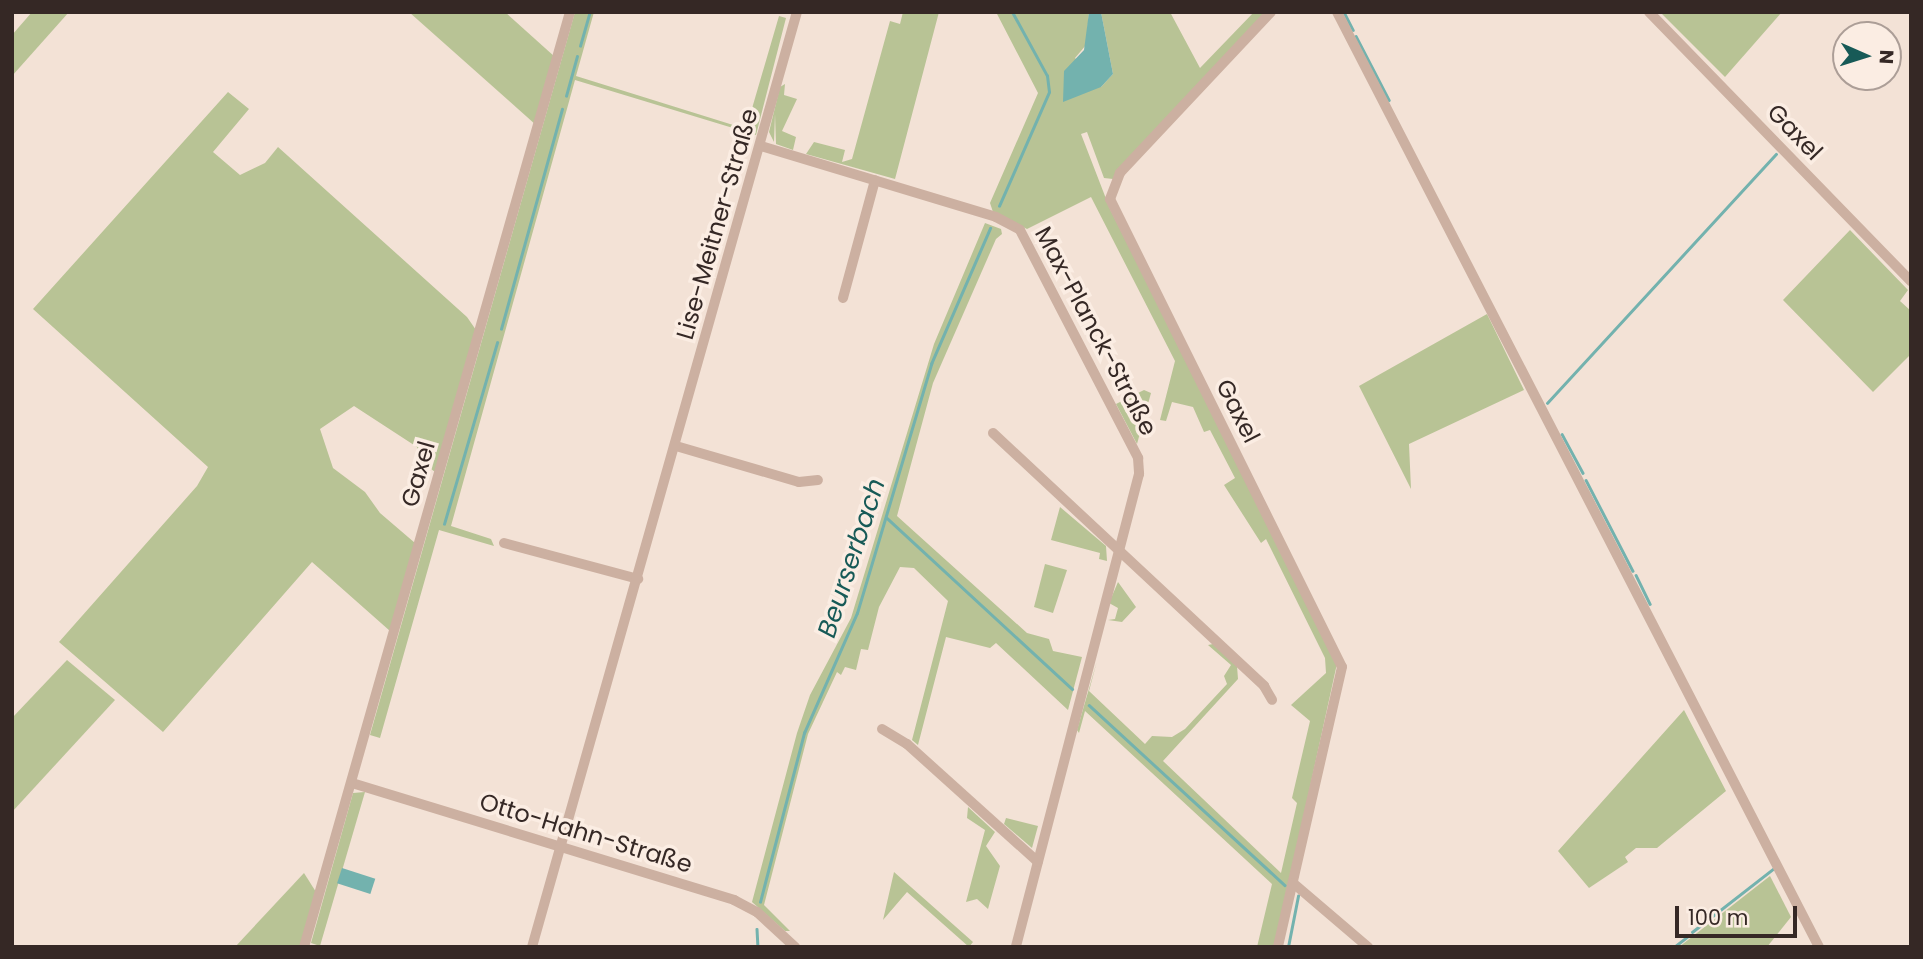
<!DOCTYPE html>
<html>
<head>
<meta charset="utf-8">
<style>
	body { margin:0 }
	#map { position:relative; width:1923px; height:959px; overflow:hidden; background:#f3e2d6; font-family:Poppins,sans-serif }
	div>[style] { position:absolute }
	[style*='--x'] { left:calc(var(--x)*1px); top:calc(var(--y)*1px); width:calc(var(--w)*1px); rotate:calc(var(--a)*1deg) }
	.green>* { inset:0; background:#b8c395 }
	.water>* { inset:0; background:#73b2ae; transform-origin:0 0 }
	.stream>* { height:2.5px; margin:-1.25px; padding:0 1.25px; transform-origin:1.25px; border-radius:1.25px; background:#73b2ae }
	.minor>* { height:10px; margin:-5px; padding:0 5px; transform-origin:5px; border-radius:5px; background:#ccb0a1 }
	span { translate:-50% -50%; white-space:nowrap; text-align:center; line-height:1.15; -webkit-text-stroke:7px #fbede3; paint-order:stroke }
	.street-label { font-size:24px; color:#352825 }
	.water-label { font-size:26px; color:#175a57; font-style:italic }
	.frame { position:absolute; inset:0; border:14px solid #352825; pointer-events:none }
	.north { position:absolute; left:1832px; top:21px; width:70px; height:70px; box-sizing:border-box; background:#fbede3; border:2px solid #ac9e97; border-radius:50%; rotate:93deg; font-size:19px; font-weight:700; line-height:28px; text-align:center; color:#352825 }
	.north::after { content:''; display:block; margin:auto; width:24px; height:32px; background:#175a57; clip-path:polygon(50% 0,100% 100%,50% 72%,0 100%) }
	.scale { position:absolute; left:1675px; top:906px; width:122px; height:32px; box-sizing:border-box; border:4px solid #352825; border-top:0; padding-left:9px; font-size:21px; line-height:24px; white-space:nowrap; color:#352825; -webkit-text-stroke:5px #fbede3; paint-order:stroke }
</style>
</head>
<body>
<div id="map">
	<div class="green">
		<div style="clip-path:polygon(32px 12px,69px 12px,12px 76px,12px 35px)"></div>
		<div style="clip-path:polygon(409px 12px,505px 12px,555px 57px,536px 125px)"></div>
		<div style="clip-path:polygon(575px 12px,594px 12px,576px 76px,746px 129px,779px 16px,786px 18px,756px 135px,575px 80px,451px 526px,491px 539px,494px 546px,439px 530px,380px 738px,370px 735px)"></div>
		<div style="clip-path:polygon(903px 12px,939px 12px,895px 179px,806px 154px,814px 142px,845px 150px,842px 162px,852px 159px,890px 21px,900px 24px)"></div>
		<div style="clip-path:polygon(996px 12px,1089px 12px,1086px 45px,1075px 58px,1101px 87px,1113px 74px,1101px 12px,1170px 12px,1200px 68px,1254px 12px,1269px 12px,1113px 179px,1104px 178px,1087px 132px,1081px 134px,1110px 209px,1338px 659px,1275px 947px,1257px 947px,1272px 884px,1085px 711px,1079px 733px,1077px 730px,1097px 661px,1089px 691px,1145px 744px,1152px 736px,1172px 737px,1185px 729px,1227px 684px,1224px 676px,1231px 665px,1208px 645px,1213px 644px,1237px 666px,1238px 679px,1163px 761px,1281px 873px,1297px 803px,1292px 798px,1310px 721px,1291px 705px,1326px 673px,1325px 658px,1266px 539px,1261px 543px,1224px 485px,1235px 478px,1210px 430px,1204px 432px,1193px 407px,1172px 402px,1166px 421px,1160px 420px,1175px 361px,1091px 197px,1027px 229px,993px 212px,990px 203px,1038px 93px)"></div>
		<div style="clip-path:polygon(1660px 12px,1782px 12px,1725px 77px)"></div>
		<div style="clip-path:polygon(785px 84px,784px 95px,797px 99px,782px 131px,796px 137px,793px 150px,776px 144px,775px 114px,774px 142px,769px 132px,780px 87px)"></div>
		<div style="clip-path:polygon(228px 92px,249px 109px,213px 152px,240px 175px,265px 163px,278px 147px,467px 317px,476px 330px,435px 472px,418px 459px,417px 447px,354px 406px,320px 429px,333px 468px,365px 492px,380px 513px,415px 543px,390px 631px,312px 562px,163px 732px,59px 642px,197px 486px,208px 467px,33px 309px)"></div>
		<div style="clip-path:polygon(985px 223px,1001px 229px,1002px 234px,996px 239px,933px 383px,897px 516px,1027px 633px,1049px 639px,1053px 651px,1082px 657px,1068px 710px,996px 643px,990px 648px,946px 637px,918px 745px,912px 740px,948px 601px,914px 568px,900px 567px,879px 607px,868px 650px,861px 649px,856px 670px,845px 667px,841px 675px,837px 672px,808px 734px,764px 905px,790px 931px,785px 931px,752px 902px,797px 733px,810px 695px,851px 618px,934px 344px)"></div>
		<div style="clip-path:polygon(1850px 230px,1908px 290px,1900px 301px,1911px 311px,1911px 354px,1873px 392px,1783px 300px)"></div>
		<div style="clip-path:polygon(1487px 314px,1524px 390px,1409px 444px,1411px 489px,1359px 386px)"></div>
		<div style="clip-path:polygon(1144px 390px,1151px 393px,1137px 444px,1116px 404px)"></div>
		<div style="clip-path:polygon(1060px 507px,1106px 546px,1107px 561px,1099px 559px,1100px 553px,1051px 540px)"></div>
		<div style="clip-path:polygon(1045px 564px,1067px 570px,1053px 613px,1034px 607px)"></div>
		<div style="clip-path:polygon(1118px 582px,1136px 607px,1122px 622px,1108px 620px,1115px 619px,1118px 608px,1109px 603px)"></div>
		<div style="clip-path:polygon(67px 660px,115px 700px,12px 812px,12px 718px)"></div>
		<div style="clip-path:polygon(1684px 710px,1726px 791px,1657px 848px,1636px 848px,1625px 857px,1628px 862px,1589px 888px,1558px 851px)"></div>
		<div style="clip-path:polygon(365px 792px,320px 946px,311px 943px,353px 793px)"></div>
		<div style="clip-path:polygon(968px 807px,995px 832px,986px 846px,1000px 866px,988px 909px,977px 899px,966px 902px,985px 830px,967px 818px)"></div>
		<div style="clip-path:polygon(1006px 818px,1038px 826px,1032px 848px,1004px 824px)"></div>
		<div style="clip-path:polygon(894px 872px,973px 942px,969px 947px,907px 892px,883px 920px)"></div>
		<div style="clip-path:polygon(304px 873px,316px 892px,301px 947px,235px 947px)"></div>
		<div style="clip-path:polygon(1770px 876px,1791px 917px,1767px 947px,1679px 947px)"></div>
	</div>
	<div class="water">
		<div style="clip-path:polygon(1089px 12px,1101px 12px,1113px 74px,1101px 87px,1063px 102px,1064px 71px,1084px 50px)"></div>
		<div style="left:342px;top:868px;width:35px;height:16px;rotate:18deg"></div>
	</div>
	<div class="stream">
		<div style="--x:1344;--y:12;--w:20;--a:63"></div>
		<div style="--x:1356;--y:36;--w:72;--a:62.7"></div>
		<div style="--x:580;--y:46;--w:35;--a:-74"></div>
		<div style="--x:566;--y:96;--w:41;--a:-74.6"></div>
		<div style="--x:999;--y:206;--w:124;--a:-66.3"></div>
		<div style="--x:1049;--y:92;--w:16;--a:-97"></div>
		<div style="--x:1047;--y:76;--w:73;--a:-118.7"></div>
		<div style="--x:501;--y:329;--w:228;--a:-74.5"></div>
		<div style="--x:1547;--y:403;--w:338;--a:-47.4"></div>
		<div style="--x:1562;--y:434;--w:44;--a:61.7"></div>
		<div style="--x:1586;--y:480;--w:102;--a:62.7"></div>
		<div style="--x:887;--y:518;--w:252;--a:42.7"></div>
		<div style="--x:444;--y:524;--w:189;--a:-73.7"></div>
		<div style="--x:1636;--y:575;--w:32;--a:64"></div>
		<div style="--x:1089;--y:705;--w:266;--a:42.6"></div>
		<div style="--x:760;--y:902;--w:175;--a:-75.4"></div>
		<div style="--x:804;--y:733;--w:131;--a:-66.2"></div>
		<div style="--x:857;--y:613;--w:260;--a:-73.4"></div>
		<div style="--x:931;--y:364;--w:148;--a:-66.5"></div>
		<div style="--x:757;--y:929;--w:18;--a:87"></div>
		<div style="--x:1692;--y:932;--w:103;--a:-37.9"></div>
		<div style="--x:1288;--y:947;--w:52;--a:-78.9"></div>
		<div style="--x:1674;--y:947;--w:18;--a:-38"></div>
	</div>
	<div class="minor">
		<div style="--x:1271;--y:12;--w:221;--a:133.2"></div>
		<div style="--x:1120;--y:173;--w:28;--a:111"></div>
		<div style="--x:1110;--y:199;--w:522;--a:63.63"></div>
		<div style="--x:1342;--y:667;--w:287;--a:102.9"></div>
		<div style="--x:1337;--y:12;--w:1052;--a:62.73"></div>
		<div style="--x:1649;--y:12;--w:376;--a:45.8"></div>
		<div style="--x:761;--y:146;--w:245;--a:16.8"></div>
		<div style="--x:996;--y:217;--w:27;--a:28"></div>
		<div style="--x:1020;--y:230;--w:257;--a:62.6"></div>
		<div style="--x:1138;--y:458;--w:16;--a:86"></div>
		<div style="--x:1139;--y:474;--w:489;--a:104.6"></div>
		<div style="--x:843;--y:298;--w:122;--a:-74.8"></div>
		<div style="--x:993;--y:433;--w:371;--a:43"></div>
		<div style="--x:1264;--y:686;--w:16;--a:60"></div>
		<div style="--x:676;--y:446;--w:128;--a:16.3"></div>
		<div style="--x:799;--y:482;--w:19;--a:-6"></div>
		<div style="--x:504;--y:543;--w:139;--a:15"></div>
		<div style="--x:882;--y:729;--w:29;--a:31"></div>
		<div style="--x:907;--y:744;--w:176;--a:42"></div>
		<div style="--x:352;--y:783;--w:400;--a:17"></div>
		<div style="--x:734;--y:900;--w:26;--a:28"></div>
		<div style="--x:757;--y:912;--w:52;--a:42.6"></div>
		<div style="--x:1293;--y:883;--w:99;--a:40.5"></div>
		<div style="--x:304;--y:947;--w:972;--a:-74.12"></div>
		<div style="--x:532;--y:947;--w:972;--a:-74.18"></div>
	</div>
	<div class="street-label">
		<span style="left:1795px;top:132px;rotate:46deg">Gaxel</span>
		<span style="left:717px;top:224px;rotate:-74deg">Lise-Meitner-Straße</span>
		<span style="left:1096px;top:331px;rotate:62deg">Max-Planck-Straße</span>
		<span style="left:1238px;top:411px;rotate:63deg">Gaxel</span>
		<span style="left:418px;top:474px;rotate:-74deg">Gaxel</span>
		<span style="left:586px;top:833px;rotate:17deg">Otto-Hahn-Straße</span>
	</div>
	<div class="water-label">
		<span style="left:852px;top:558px;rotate:-72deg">Beurserbach</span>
	</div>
	<div class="frame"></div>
	<div class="north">N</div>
	<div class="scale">100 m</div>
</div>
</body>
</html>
